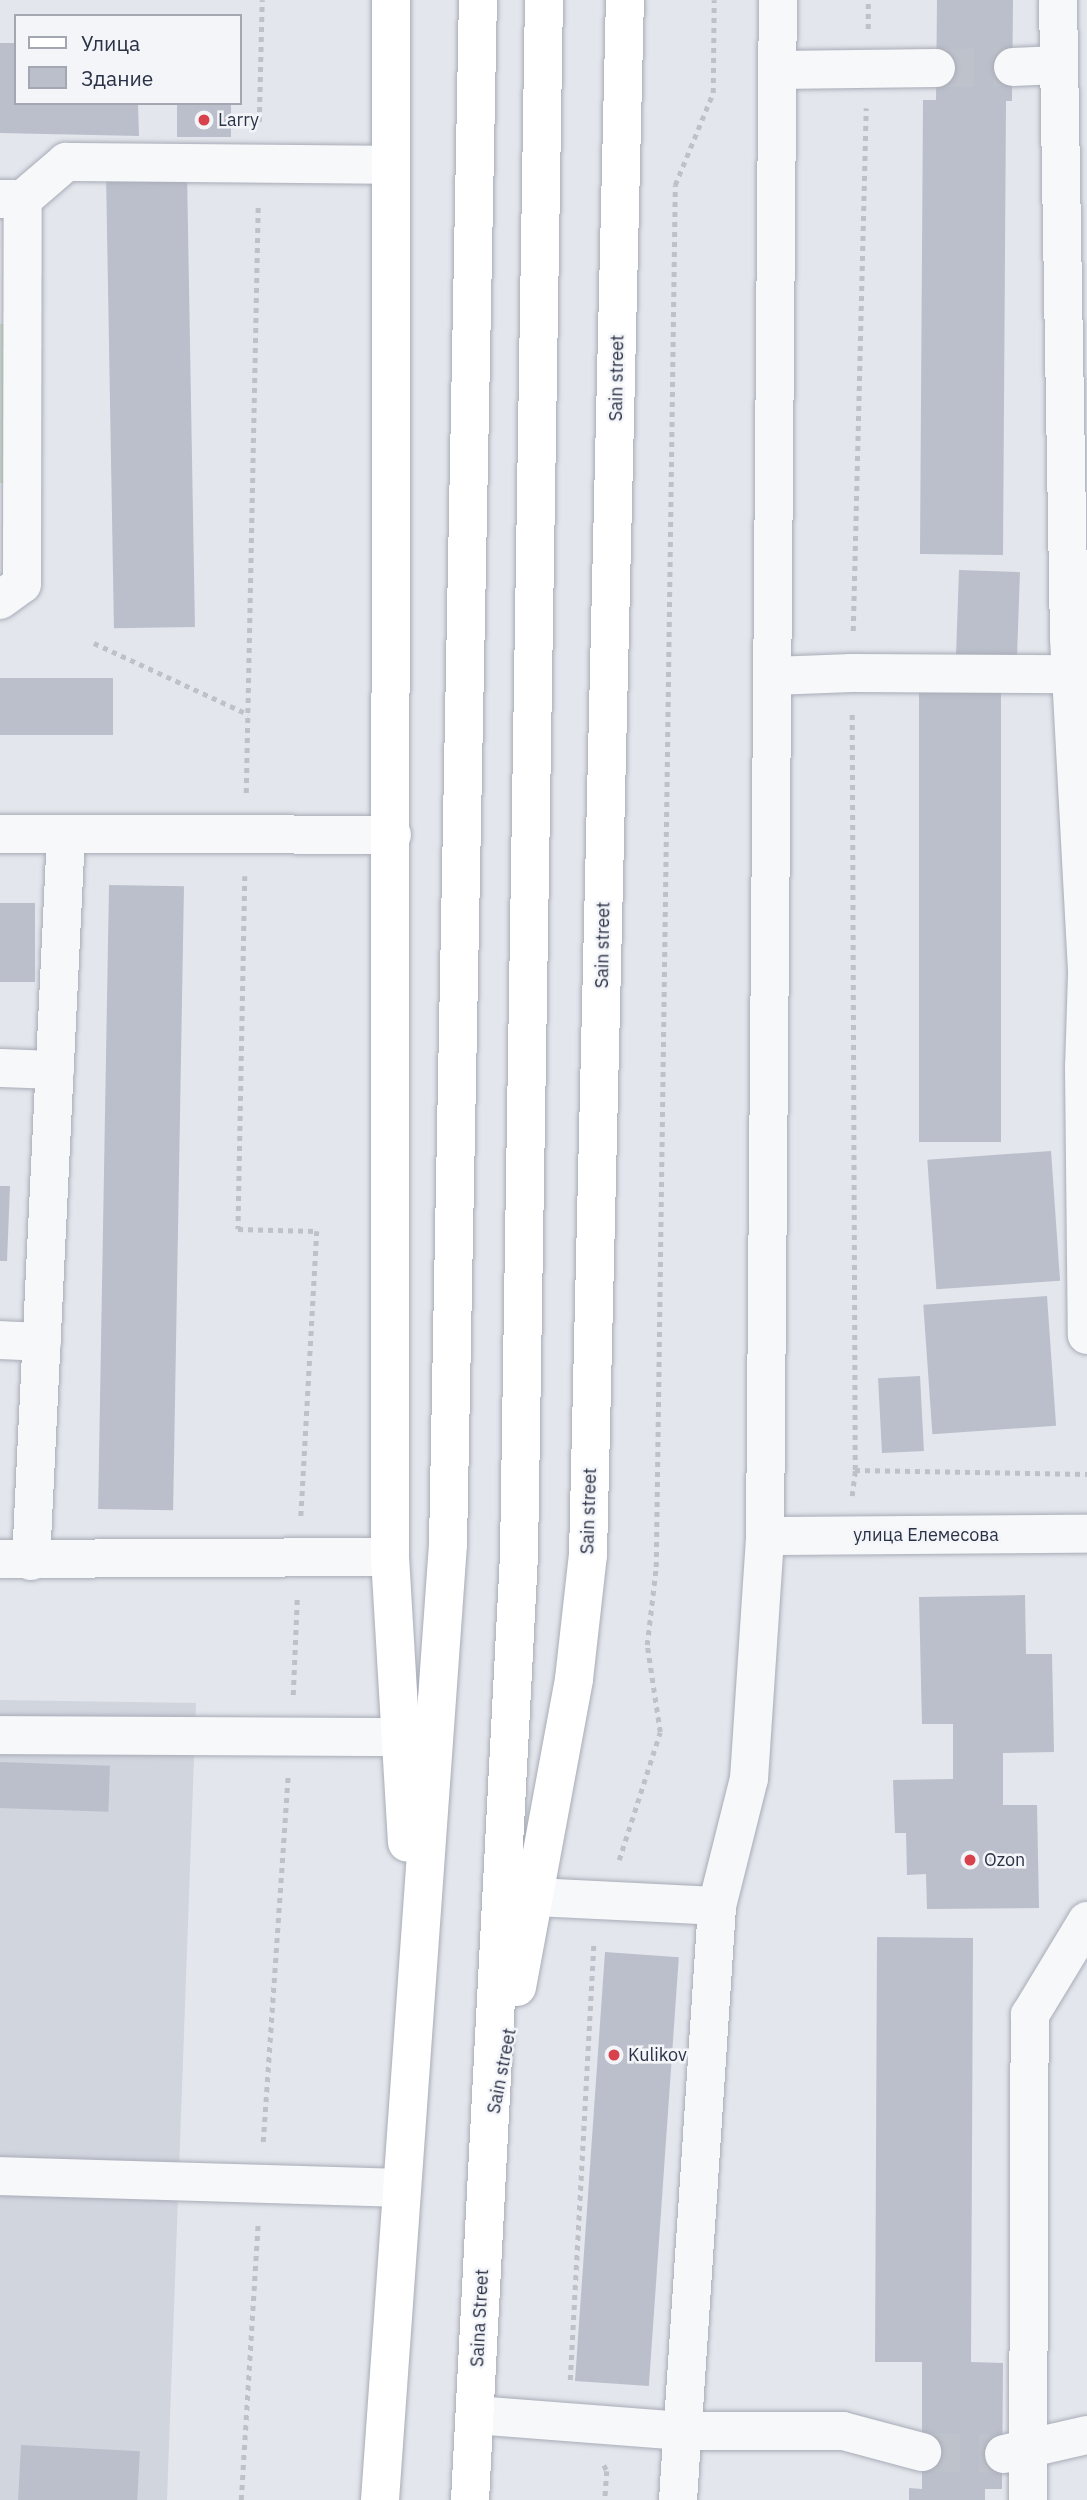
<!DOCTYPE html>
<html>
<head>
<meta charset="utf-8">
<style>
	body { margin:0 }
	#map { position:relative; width:1087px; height:2500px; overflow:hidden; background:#e3e6ec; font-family:"IBM Plex Sans",sans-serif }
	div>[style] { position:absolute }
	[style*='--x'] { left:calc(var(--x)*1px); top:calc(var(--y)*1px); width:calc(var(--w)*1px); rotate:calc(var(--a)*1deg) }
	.built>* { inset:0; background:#d1d5de }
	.green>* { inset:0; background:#c7d7c4 }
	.building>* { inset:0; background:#babfcb; transform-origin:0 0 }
	.minor-tunnel>* { height:38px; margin-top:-19px; transform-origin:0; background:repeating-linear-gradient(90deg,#bec2cb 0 38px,transparent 0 57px) }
	.path>* { height:4.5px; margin-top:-2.25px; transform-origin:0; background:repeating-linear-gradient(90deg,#bec1c8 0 5px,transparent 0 10px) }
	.roads { filter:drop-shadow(0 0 2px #a8acb7) drop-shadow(0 0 2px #a8acb7) }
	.minor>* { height:38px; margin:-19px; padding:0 19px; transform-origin:19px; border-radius:19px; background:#f7f8fa }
	.major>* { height:38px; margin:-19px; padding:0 19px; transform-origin:19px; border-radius:19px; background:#fff }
	.dots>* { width:19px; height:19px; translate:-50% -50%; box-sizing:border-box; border:4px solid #f4f5f9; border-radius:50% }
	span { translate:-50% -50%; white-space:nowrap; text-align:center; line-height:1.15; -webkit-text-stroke:5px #f4f5f9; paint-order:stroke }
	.poi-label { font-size:18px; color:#2a3246 }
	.left { translate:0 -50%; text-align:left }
	.street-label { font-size:18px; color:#2a3246 }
	.legend { position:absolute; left:14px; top:14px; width:228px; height:91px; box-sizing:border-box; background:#f4f5f9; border:2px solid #a3a7b1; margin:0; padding:9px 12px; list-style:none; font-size:21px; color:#2a3246 }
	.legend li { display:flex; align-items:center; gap:14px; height:35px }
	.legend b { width:35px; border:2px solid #a3a7b1 }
</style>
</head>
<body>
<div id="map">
	<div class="built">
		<div style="clip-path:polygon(0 1700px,196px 1703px,167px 2500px,0 2500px)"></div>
	</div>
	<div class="green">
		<div style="clip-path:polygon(0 324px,14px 324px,10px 483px,0 483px)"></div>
	</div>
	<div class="building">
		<div style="clip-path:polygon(937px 0,1013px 0,1012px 101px,1006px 101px,1003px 555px,920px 554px,923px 100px,936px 100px)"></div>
		<div style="clip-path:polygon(0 43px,16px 43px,16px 103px,138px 103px,139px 136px,0 133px)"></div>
		<div style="left:177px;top:103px;width:54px;height:34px"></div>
		<div style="left:187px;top:172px;width:455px;height:81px;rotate:89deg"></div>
		<div style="left:959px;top:570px;width:61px;height:99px;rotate:2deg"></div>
		<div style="left:0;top:678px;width:113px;height:57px"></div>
		<div style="left:919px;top:689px;width:82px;height:453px"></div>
		<div style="left:109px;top:885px;width:75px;height:624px;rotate:1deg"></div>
		<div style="left:0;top:903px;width:35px;height:79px"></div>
		<div style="left:1051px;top:1151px;width:130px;height:124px;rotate:86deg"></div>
		<div style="clip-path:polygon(0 1186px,10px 1186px,7px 1261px,0 1261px)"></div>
		<div style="left:1047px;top:1296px;width:130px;height:124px;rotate:86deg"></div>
		<div style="left:920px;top:1376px;width:75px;height:42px;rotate:87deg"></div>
		<div style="clip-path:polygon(1025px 1595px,1026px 1654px,1052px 1654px,1054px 1752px,1003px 1753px,1003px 1805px,1037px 1805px,1039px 1908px,927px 1909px,926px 1874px,907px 1875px,906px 1833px,895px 1833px,893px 1780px,953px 1779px,953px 1724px,922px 1724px,919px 1597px)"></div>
		<div style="left:0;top:1762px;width:110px;height:46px;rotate:2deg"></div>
		<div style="clip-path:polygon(877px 1937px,973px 1938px,971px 2362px,1003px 2363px,1002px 2489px,985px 2489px,985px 2500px,909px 2500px,909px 2488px,922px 2489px,922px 2362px,875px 2362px)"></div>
		<div style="left:605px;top:1952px;width:74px;height:430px;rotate:4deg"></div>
		<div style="left:21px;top:2445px;width:119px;height:55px;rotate:3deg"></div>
	</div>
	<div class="minor-tunnel">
		<div style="--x:936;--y:68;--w:77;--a:-0.7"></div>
		<div style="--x:922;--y:2452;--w:80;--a:1.4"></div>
	</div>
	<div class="path">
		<div style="--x:868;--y:29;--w:29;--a:-90"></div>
		<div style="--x:259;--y:122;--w:122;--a:-88.6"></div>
		<div style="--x:853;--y:631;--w:523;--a:-88.58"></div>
		<div style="--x:94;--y:643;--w:170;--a:24.8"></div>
		<div style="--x:246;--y:793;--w:589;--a:-88.83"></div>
		<div style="--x:245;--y:876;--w:353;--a:91.1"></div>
		<div style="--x:238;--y:1229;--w:79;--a:1.5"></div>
		<div style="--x:317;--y:1231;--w:286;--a:93.2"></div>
		<div style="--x:855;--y:1470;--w:232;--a:1"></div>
		<div style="--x:852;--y:1496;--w:26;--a:-83"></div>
		<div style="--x:855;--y:1470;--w:757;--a:-90.23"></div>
		<div style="--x:293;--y:1695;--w:96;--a:-87.6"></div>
		<div style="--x:619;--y:1860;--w:134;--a:-72.2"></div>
		<div style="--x:660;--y:1732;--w:88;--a:-98.5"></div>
		<div style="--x:647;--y:1645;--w:79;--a:-83.4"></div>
		<div style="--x:656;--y:1567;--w:1382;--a:-89.21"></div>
		<div style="--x:675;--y:185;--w:100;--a:-67.6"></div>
		<div style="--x:713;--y:93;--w:93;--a:-89.4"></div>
		<div style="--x:263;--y:2142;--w:366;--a:-86.1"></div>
		<div style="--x:570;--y:2380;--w:439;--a:-86.9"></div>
		<div style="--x:604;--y:2465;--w:7;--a:63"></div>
		<div style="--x:607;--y:2471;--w:29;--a:94"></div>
		<div style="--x:241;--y:2500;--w:277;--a:-86.5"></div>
	</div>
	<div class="roads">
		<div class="minor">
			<div style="--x:1058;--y:0;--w:638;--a:89.01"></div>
			<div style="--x:1069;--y:638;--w:336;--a:86.9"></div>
			<div style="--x:1087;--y:974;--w:93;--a:91.8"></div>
			<div style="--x:1084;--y:1067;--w:268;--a:89.4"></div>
			<div style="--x:1013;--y:67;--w:45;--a:-2.5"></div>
			<div style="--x:777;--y:70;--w:159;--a:-0.7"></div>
			<div style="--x:0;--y:199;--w:23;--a:0"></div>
			<div style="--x:23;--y:199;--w:57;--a:-40.7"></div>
			<div style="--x:66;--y:162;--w:325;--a:0.5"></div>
			<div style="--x:0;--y:600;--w:27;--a:-36"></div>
			<div style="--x:22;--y:584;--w:385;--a:-89.9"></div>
			<div style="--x:773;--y:676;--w:79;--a:-2.2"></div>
			<div style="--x:852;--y:673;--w:220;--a:0.3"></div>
			<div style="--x:0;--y:834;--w:392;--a:0.1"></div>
			<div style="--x:0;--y:1068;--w:55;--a:2.1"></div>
			<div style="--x:0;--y:1340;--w:42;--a:2.7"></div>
			<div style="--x:765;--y:1536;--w:322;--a:-0.4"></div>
			<div style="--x:0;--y:1559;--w:390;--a:-0.3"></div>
			<div style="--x:31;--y:1561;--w:728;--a:-87.24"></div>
			<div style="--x:0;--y:1735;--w:400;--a:0.3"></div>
			<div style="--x:534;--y:1897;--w:183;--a:2.8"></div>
			<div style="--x:0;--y:2176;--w:401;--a:1.7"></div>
			<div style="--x:475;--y:2415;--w:208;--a:4.4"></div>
			<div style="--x:682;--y:2431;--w:161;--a:0"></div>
			<div style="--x:843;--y:2431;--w:82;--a:14.9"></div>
			<div style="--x:1004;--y:2454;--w:85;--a:-12.9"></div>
			<div style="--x:678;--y:2500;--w:595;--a:-86.24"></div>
			<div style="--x:717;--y:1906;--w:131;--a:-75.9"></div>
			<div style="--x:749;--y:1779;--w:244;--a:-86.2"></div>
			<div style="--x:765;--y:1536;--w:1536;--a:-89.52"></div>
			<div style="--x:1028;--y:2500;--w:485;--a:-89.8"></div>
			<div style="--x:1030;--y:2015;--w:110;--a:-58.8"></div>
		</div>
		<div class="major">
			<div style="--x:391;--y:0;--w:1557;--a:90.04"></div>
			<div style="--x:390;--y:1557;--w:286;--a:86.6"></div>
			<div style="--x:517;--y:1987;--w:313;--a:-79.5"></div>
			<div style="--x:574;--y:1679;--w:125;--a:-83.6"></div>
			<div style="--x:588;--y:1555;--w:1555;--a:-88.64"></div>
			<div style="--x:380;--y:2500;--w:958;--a:-85.93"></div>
			<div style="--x:448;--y:1544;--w:1544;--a:-88.89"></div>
			<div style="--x:470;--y:2500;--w:947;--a:-87.03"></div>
			<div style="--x:519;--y:1554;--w:1554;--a:-89.08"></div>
		</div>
	</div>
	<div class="dots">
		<div style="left:204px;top:120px;background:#d8424c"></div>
		<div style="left:970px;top:1860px;background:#d8424c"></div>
		<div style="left:614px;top:2055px;background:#d8424c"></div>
	</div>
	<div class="poi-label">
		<span class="left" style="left:218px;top:120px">Larry</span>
		<span class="left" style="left:984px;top:1860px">Ozon</span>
		<span class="left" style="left:628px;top:2055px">Kulikov</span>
	</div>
	<div class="street-label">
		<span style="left:617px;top:378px;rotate:-89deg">Sain street</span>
		<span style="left:603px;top:945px;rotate:-89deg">Sain street</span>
		<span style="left:589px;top:1511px;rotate:-88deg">Sain street</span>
		<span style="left:926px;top:1535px">улица Елемесова</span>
		<span style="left:502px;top:2071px;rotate:-79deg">Sain street</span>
		<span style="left:480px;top:2318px;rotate:-87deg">Saina Street</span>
	</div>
	<ul class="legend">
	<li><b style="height:9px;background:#fff"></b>Улица</li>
	<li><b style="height:19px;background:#babfcb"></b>Здание</li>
	</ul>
</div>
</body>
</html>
